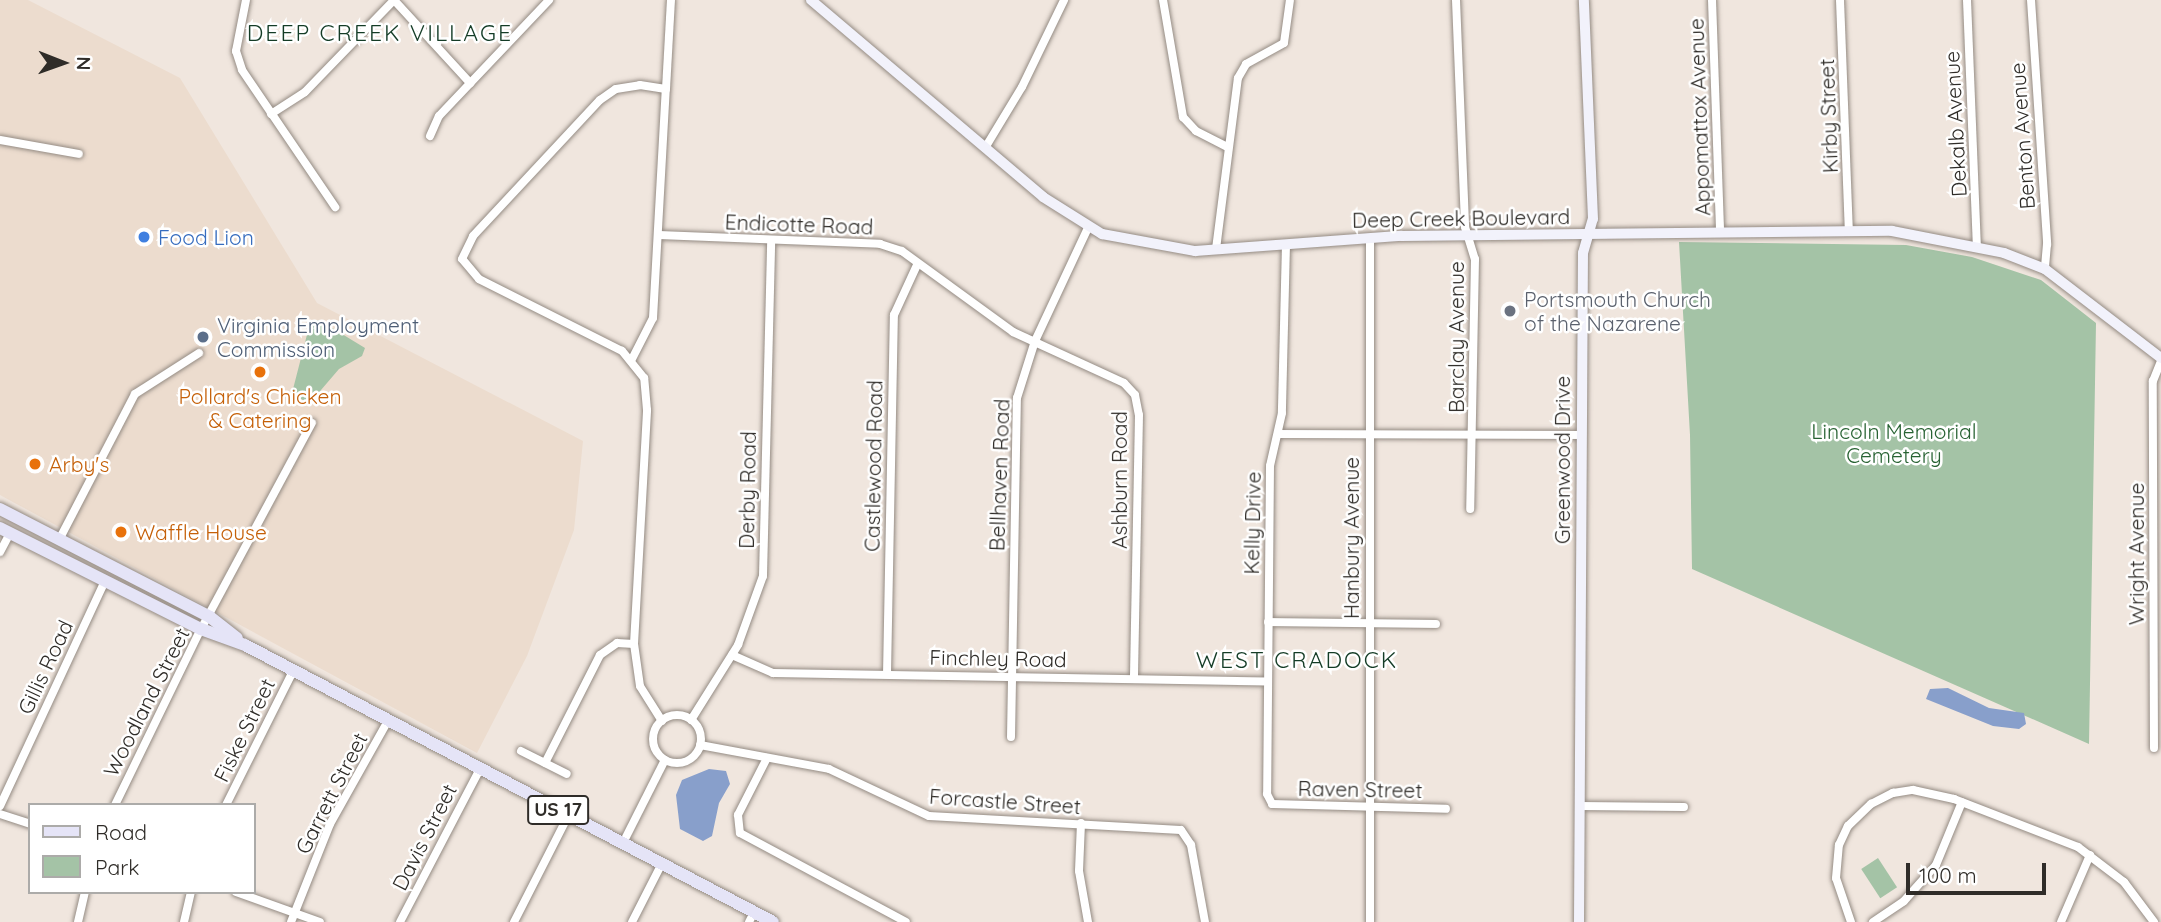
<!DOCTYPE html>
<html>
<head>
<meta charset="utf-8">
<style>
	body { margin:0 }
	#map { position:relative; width:2161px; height:922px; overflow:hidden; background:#f0e6de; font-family:Quicksand,sans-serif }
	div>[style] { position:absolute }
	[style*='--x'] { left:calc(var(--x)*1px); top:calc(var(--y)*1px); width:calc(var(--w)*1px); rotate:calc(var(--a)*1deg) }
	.built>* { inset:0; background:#ecdcce }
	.green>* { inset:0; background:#a4c3a6; transform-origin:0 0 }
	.water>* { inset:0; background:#889fcb }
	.roads { filter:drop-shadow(0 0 2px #948b83) drop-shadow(0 0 2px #948b83) }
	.street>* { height:8px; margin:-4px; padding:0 4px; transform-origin:4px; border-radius:4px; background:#fff }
	.street>.ring { margin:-4px; padding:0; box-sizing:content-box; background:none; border:8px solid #fff; border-radius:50% }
	.secondary>* { height:10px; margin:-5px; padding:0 5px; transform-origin:5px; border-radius:5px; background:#f2f2fb }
	.primary>* { height:12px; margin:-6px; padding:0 6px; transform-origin:6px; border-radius:6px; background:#e5e4f7 }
	.dots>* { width:19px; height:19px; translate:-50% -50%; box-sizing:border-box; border:4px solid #fff; border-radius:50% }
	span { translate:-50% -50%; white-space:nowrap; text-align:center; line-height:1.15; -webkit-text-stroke:5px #fff; paint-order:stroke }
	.shield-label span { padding:2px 5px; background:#fff; border:2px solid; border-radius:5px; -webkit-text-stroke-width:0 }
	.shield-label { font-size:19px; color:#2f2c28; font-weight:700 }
	.street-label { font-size:21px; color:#2f2c28 }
	.shop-label { font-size:21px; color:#366cbe }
	.left { translate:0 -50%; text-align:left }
	.worship-label { font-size:21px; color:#5b616d }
	.service-label { font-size:21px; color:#4e5e75 }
	.food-label { font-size:21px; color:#c56008 }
	.park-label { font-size:21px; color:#286333 }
	.neighbourhood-label { font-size:23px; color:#143c26; letter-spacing:2px }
	.legend { position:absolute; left:28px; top:803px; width:228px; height:91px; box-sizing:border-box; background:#fff; border:2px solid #acaba9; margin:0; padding:9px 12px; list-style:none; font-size:21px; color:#2f2c28 }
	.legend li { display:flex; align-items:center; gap:14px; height:35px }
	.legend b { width:35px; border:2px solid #acaba9 }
	.north { position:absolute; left:28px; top:28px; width:70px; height:70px; -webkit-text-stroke:5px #fff; paint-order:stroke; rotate:91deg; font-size:19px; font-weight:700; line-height:28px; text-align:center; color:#2f2c28 }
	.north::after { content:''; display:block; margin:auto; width:24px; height:32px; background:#2f2c28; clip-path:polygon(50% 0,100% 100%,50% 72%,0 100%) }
	.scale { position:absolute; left:1906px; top:863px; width:140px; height:32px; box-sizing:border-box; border:4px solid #2f2c28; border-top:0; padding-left:9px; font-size:21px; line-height:24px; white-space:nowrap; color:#2f2c28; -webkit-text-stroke:5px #fff; paint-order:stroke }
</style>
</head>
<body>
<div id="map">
	<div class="built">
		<div style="clip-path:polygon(0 0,28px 0,180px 78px,317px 303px,583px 441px,574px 530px,527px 656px,477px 753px,0 495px)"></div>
	</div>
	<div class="green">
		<div style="clip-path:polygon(1679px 242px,1906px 245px,1972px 257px,2041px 280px,2096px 323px,2089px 744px,1692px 569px,1690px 435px)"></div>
		<div style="clip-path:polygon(319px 320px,365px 348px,362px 356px,339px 369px,309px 404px,292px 393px,310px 323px)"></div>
		<div style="left:1878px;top:858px;width:35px;height:20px;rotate:57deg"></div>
	</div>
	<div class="water">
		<div style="clip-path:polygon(1948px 688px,1989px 708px,2024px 713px,2026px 724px,2019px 729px,1993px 726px,1926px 699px,1930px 689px)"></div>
		<div style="clip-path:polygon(709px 769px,726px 771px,730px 784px,719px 803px,712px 836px,703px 841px,680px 829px,676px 795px,682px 780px)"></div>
	</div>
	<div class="roads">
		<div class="street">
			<div style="--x:246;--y:0;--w:52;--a:101.1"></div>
			<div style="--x:236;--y:51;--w:20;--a:72"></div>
			<div style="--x:242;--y:70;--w:166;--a:55.8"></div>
			<div style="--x:394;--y:0;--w:113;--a:47.5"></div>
			<div style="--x:1163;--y:0;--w:119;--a:80.3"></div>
			<div style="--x:1183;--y:117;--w:19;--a:47"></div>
			<div style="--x:1196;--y:131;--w:36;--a:27"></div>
			<div style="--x:1456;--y:0;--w:227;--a:87.7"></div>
			<div style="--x:1465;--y:227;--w:34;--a:73"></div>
			<div style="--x:1475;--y:259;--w:250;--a:91.1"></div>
			<div style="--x:1712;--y:0;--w:232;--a:88"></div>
			<div style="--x:1840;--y:0;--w:230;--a:87.8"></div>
			<div style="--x:1967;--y:0;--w:247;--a:87.7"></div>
			<div style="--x:2031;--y:0;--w:245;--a:86.2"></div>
			<div style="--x:2047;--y:244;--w:25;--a:95"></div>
			<div style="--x:271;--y:114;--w:40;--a:-32.9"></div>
			<div style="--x:305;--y:92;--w:128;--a:-45.9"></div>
			<div style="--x:430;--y:136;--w:22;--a:-66"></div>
			<div style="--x:439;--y:116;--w:160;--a:-46.5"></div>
			<div style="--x:0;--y:140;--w:80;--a:10"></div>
			<div style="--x:985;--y:148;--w:71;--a:-58.8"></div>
			<div style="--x:1022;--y:87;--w:97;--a:-64.2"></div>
			<div style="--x:659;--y:235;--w:221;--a:2.3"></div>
			<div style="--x:880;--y:244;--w:23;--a:18"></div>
			<div style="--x:902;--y:251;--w:137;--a:36.1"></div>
			<div style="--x:1013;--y:332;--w:122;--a:24.7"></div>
			<div style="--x:1124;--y:383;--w:16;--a:47"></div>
			<div style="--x:1135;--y:395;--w:20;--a:79"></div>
			<div style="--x:1139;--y:415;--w:263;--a:91.1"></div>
			<div style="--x:1370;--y:238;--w:684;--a:90"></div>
			<div style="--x:1286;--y:244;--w:169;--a:91.4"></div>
			<div style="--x:1282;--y:413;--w:54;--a:102.8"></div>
			<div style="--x:1270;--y:466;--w:328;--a:90.5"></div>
			<div style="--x:1267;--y:794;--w:11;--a:63"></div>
			<div style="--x:1272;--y:804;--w:174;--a:1.6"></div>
			<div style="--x:1216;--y:249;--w:172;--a:-82.7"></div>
			<div style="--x:1238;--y:78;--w:16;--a:-60"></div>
			<div style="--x:1246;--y:64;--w:43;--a:-28.9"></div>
			<div style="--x:1284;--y:43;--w:43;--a:-82.1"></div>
			<div style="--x:632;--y:359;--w:46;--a:-62.9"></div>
			<div style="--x:653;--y:318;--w:229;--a:-86.8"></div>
			<div style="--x:1280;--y:434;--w:301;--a:0.2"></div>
			<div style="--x:60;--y:538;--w:162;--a:-62.5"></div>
			<div style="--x:135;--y:394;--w:76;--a:-32.6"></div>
			<div style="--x:0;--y:552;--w:21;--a:-62"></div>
			<div style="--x:1268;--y:622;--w:168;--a:0.7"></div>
			<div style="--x:732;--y:655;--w:45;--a:23.7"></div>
			<div style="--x:773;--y:673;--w:494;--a:1"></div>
			<div style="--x:887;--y:674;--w:359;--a:-88.9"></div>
			<div style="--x:894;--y:315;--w:55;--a:-65.3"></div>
			<div class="ring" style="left:653px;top:715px;width:40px;height:40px"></div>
			<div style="--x:691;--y:720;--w:89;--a:-57.9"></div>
			<div style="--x:738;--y:645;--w:73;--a:-70.1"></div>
			<div style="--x:763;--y:576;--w:333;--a:-88.6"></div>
			<div style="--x:662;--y:721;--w:41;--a:-122.2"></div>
			<div style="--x:640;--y:686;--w:42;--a:-98.1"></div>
			<div style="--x:634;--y:644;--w:234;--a:-86.8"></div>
			<div style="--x:647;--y:410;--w:32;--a:-95"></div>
			<div style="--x:644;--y:378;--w:35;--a:-129"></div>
			<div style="--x:622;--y:351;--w:160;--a:-153.3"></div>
			<div style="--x:479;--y:279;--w:26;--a:-130"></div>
			<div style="--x:462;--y:259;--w:25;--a:-64"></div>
			<div style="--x:473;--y:236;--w:186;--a:-47"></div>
			<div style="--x:600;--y:100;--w:19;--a:-35"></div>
			<div style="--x:616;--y:89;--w:24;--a:-9"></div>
			<div style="--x:640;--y:85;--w:26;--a:9"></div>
			<div style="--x:666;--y:89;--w:89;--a:-86.8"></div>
			<div style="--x:1011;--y:737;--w:339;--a:-89"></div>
			<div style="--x:1017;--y:398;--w:60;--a:-72.5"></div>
			<div style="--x:1035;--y:341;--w:125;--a:-64.9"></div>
			<div style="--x:700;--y:745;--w:131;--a:10.5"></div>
			<div style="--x:829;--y:769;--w:110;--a:25.2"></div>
			<div style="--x:929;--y:816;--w:252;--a:3.2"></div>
			<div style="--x:1181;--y:830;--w:18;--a:56"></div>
			<div style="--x:1191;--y:845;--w:78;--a:79.7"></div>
			<div style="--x:2154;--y:748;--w:367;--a:-90.2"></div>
			<div style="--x:2153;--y:381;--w:22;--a:-68"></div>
			<div style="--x:521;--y:751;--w:51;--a:26.6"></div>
			<div style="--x:767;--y:758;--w:64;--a:117"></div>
			<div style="--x:738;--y:815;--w:18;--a:84"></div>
			<div style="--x:740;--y:833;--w:188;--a:28.2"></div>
			<div style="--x:545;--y:763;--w:121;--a:-63"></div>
			<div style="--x:600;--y:655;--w:21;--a:-35"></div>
			<div style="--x:617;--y:643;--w:17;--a:3"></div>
			<div style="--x:115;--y:805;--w:196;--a:-64"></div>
			<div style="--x:201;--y:629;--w:234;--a:-61.7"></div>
			<div style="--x:226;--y:805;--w:150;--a:-63.4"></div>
			<div style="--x:0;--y:806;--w:248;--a:-65"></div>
			<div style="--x:1579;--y:806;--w:105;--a:0.5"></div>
			<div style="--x:0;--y:814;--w:32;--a:18"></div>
			<div style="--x:1081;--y:823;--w:48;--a:92.4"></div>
			<div style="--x:1079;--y:871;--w:52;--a:80"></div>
			<div style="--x:623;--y:843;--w:93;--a:-63.2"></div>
			<div style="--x:236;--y:892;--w:89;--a:19.7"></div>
			<div style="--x:78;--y:922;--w:31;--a:-77"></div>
			<div style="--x:184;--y:922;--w:31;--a:-77"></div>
			<div style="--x:291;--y:922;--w:105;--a:-68.3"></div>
			<div style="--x:330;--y:824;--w:120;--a:-60.7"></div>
			<div style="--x:400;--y:922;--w:173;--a:-62.4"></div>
			<div style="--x:514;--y:922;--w:119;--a:-63"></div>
			<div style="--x:632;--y:922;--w:66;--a:-63"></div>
			<div style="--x:749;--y:922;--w:11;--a:-63"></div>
			<div style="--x:1851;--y:922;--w:46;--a:-108.8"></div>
			<div style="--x:1836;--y:878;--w:33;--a:-85"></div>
			<div style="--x:1839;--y:845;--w:21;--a:-65"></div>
			<div style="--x:1848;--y:826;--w:32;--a:-44"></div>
			<div style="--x:1871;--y:804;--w:25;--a:-27"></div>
			<div style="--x:1893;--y:793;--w:20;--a:-9"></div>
			<div style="--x:1913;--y:790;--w:42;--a:12.4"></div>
			<div style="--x:1954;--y:799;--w:133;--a:21.2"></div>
			<div style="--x:2078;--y:847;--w:58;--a:37.3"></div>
			<div style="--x:2124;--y:882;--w:50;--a:53.1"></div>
			<div style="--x:1873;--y:922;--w:37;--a:-34"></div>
			<div style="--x:1904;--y:901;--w:48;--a:-48.4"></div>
			<div style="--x:1936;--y:865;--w:68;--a:-67.6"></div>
			<div style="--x:2061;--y:922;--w:73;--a:-66.6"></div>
		</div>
		<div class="secondary">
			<div style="--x:811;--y:0;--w:304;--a:40.3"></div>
			<div style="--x:1043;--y:197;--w:70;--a:32.1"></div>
			<div style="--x:1102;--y:234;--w:95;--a:10.4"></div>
			<div style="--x:1195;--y:251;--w:207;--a:-4.2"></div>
			<div style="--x:1401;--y:236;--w:491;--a:-0.6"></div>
			<div style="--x:1892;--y:231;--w:114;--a:11.1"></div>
			<div style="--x:2004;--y:253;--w:44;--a:21.3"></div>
			<div style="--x:2045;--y:269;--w:146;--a:37.5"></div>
			<div style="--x:1579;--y:922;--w:669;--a:-89.66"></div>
			<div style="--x:1583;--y:253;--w:35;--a:-74"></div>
			<div style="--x:1593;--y:219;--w:219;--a:-92.4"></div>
		</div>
		<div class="primary">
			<div style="--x:0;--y:509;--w:236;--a:27.2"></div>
			<div style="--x:210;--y:617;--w:34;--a:38"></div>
			<div style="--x:0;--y:528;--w:225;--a:26.7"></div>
			<div style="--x:201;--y:629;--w:47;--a:20"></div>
			<div style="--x:245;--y:645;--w:596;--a:27.68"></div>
		</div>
	</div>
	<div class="dots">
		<div style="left:144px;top:237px;background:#3f7fe0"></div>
		<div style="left:1510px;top:311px;background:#6b7280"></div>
		<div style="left:203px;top:337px;background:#5c6f8a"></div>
		<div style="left:260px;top:372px;background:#e8710a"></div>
		<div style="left:35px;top:464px;background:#e8710a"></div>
		<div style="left:121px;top:532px;background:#e8710a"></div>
	</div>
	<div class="shield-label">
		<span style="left:558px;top:810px">US 17</span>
	</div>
	<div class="street-label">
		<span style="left:1828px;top:116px;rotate:-92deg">Kirby Street</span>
		<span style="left:1699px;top:117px;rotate:-92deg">Appomattox Avenue</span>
		<span style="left:1955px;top:124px;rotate:-93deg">Dekalb Avenue</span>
		<span style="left:2022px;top:136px;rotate:-94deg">Benton Avenue</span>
		<span style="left:1461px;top:218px;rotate:-1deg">Deep Creek Boulevard</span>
		<span style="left:799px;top:224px;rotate:2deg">Endicotte Road</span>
		<span style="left:1456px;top:337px;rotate:-90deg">Barclay Avenue</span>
		<span style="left:1562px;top:460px;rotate:-90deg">Greenwood Drive</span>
		<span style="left:873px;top:466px;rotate:-89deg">Castlewood Road</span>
		<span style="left:999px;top:475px;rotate:-88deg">Bellhaven Road</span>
		<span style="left:1119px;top:480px;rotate:-90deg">Ashburn Road</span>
		<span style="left:747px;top:490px;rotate:-89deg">Derby Road</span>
		<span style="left:1252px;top:523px;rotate:-89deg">Kelly Drive</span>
		<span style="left:1351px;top:538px;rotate:-90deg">Hanbury Avenue</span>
		<span style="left:2136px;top:554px;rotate:-90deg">Wright Avenue</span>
		<span style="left:998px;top:658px;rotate:1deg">Finchley Road</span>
		<span style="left:45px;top:667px;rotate:-65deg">Gillis Road</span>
		<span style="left:146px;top:702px;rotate:-63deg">Woodland Street</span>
		<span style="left:244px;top:730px;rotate:-64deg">Fiske Street</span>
		<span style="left:1360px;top:789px;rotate:1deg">Raven Street</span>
		<span style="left:331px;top:793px;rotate:-63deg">Garrett Street</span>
		<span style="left:1005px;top:801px;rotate:4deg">Forcastle Street</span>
		<span style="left:424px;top:837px;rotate:-63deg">Davis Street</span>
	</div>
	<div class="shop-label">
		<span class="left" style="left:158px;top:237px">Food Lion</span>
	</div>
	<div class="worship-label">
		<span class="left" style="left:1524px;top:311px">Portsmouth Church<br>of the Nazarene</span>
	</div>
	<div class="service-label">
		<span class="left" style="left:217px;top:337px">Virginia Employment<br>Commission</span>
	</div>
	<div class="food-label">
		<span style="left:260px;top:408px">Pollard's Chicken<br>&amp; Catering</span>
		<span class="left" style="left:49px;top:464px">Arby's</span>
		<span class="left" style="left:135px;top:532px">Waffle House</span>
	</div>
	<div class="park-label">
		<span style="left:1894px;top:443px">Lincoln Memorial<br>Cemetery</span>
	</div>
	<div class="neighbourhood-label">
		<span style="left:380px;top:33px">DEEP CREEK VILLAGE</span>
		<span style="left:1297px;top:660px">WEST CRADOCK</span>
	</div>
	<ul class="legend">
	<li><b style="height:9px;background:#e5e4f7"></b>Road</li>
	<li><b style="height:19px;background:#a4c3a6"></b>Park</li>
	</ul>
	<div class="north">N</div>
	<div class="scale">100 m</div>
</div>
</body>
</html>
